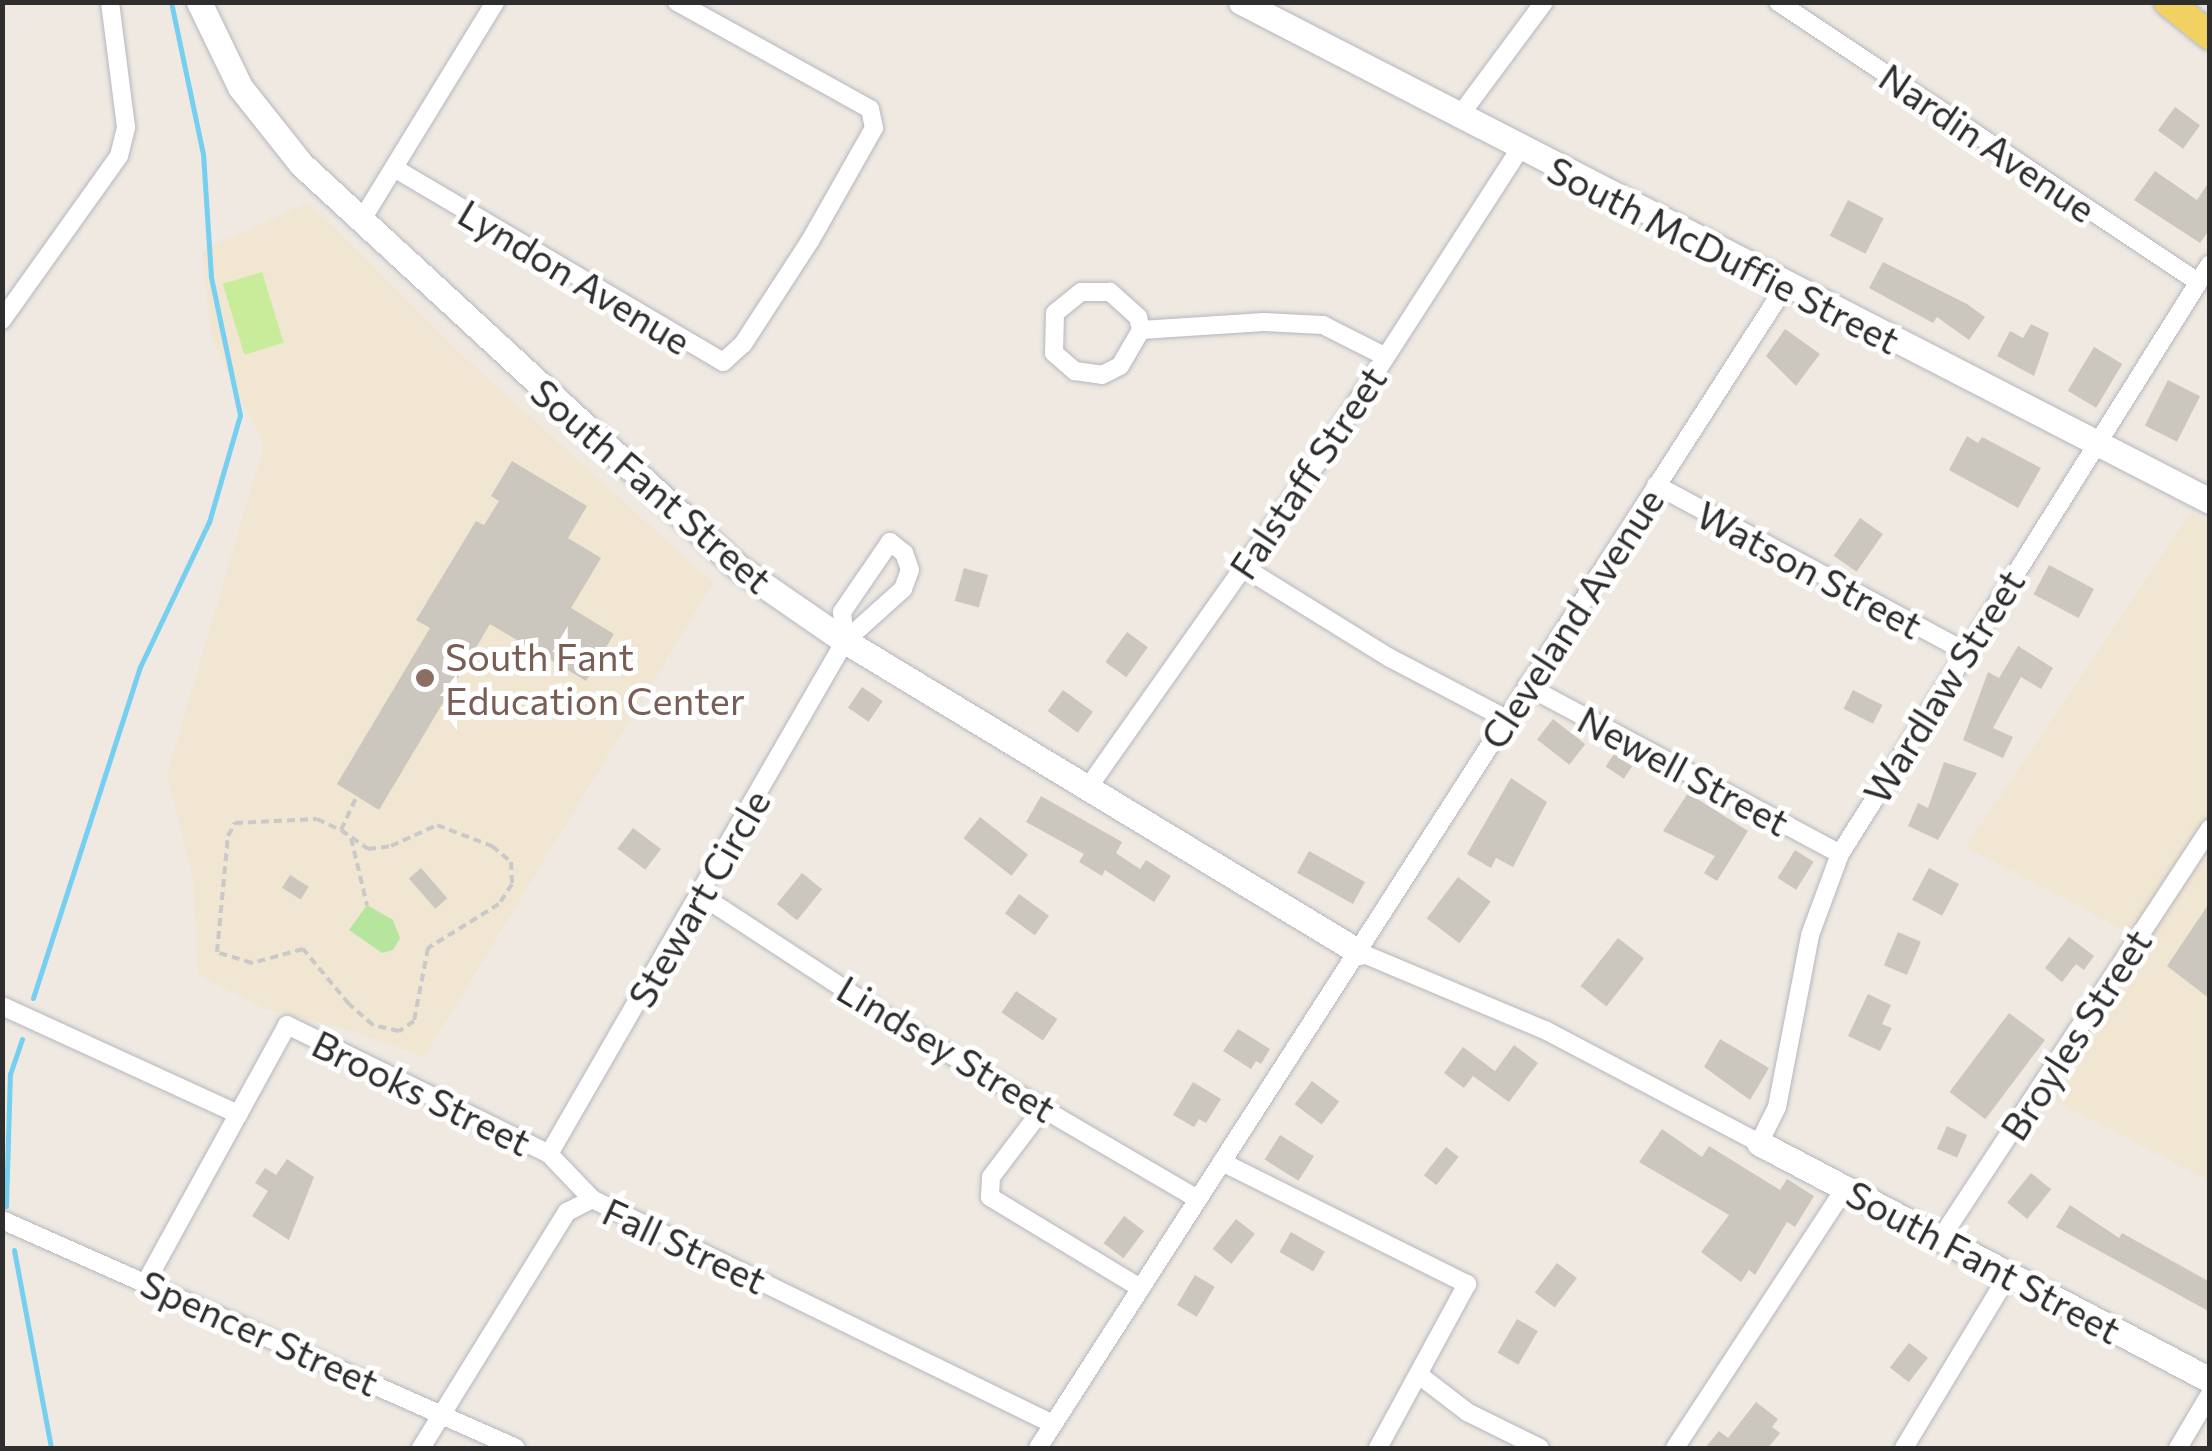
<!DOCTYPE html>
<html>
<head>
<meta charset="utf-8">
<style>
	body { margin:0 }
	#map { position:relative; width:2212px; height:1451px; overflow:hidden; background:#efe9e1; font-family:Commissioner,sans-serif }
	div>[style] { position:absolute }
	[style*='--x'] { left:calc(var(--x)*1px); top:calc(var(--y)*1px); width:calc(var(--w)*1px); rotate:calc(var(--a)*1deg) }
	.education>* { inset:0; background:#f0e6d1 }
	.green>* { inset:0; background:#b6e59e }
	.pitch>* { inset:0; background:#c9ec9a; transform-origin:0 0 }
	.stream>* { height:5px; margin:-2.5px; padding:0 2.5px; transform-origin:2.5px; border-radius:2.5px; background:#75cff0 }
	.building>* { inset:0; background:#cbc7bf; transform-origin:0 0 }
	.path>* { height:4px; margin-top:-2px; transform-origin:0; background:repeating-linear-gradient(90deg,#c9c9c9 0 8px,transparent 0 13px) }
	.roads { filter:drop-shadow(0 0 2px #b4b7c1) drop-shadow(0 0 2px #b4b7c1) }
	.street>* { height:18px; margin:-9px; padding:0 9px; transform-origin:9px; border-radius:9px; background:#fff }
	.secondary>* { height:25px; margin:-12.5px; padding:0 12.5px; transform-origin:12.5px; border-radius:12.5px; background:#fff }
	.primary>* { height:28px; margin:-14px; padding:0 14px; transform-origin:14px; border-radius:14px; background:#f2d163 }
	.dots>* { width:28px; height:28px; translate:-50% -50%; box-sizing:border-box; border:5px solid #fff; border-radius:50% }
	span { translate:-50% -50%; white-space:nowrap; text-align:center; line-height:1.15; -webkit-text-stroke:10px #fff; paint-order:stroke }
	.street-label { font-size:38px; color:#2e2e2e }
	.education-label { font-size:38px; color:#785e54 }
	.left { translate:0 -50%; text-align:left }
	.frame { position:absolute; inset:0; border:5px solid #2e2e2e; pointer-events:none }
</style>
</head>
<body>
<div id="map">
	<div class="education">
		<div style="clip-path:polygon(308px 203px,460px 353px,713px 583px,424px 1057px,344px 1028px,268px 1010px,198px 975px,193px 878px,167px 774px,264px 445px,211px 337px,202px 251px)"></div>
		<div style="clip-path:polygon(2191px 513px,2209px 522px,2209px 1180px,2053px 1100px,2153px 945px,1966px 847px)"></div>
	</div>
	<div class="green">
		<div style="clip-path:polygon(367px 905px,393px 920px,400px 938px,393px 950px,382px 953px,349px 930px)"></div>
	</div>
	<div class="pitch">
		<div style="left:262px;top:272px;width:74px;height:41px;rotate:73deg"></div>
	</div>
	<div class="stream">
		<div style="--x:33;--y:998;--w:348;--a:-72.1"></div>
		<div style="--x:140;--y:667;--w:161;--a:-64.6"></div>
		<div style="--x:209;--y:522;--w:111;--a:-73.8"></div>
		<div style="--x:240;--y:415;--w:141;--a:-101.9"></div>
		<div style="--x:211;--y:277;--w:123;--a:-93.7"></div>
		<div style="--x:203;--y:154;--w:155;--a:-101.9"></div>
		<div style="--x:6;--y:1206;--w:132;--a:-88.3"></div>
		<div style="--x:10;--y:1074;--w:37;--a:-71"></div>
		<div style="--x:14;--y:1250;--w:201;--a:79.4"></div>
	</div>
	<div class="building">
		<div style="left:2175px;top:107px;width:31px;height:29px;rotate:36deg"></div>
		<div style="clip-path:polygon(2155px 171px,2197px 200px,2210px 180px,2210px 229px,2200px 243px,2134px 200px)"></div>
		<div style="left:1848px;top:200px;width:40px;height:40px;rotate:27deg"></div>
		<div style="clip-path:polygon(1883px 262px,1967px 304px,1985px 317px,1969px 340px,1937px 317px,1933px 323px,1869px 288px)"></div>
		<div style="clip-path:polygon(2031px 324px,2049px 333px,2034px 376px,1997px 356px,2010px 331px,2023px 338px)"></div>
		<div style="clip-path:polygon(1785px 329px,1820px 354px,1796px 386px,1766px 356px)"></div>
		<div style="left:2094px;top:347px;width:33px;height:51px;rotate:31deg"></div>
		<div style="left:2168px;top:380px;width:36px;height:51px;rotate:27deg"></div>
		<div style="clip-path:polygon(1967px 436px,1978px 443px,1982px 437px,2041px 468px,2018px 508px,1949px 470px)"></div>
		<div style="clip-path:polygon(512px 461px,587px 506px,568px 538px,601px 558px,571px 608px,614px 634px,586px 681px,490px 624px,379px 810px,337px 784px,430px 628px,416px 620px,476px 521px,484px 525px,499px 501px,491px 496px)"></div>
		<div style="left:1860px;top:518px;width:28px;height:46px;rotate:35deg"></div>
		<div style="left:2049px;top:565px;width:51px;height:33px;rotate:28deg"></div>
		<div style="left:964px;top:568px;width:25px;height:34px;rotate:16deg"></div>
		<div style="left:1127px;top:632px;width:26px;height:37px;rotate:36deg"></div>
		<div style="clip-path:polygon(2018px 646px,2053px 668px,2041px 689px,2021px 677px,1993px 728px,2013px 737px,2003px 758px,1963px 740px,1988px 672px,1999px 678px)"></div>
		<div style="left:862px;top:687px;width:25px;height:25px;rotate:34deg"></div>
		<div style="left:1063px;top:690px;width:37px;height:26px;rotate:36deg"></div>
		<div style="left:1853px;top:690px;width:33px;height:21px;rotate:27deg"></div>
		<div style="left:1553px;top:719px;width:41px;height:26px;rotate:38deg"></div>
		<div style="left:1614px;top:754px;width:22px;height:15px;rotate:34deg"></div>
		<div style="clip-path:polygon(1944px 762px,1977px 773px,1938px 840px,1908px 826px,1918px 803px,1928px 808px)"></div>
		<div style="clip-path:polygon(1511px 778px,1547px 802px,1513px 867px,1496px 858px,1491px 868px,1467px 854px)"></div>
		<div style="clip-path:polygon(1688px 793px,1748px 831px,1717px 881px,1704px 873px,1715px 856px,1663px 831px)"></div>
		<div style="clip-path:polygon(1041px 796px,1122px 842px,1116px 853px,1140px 869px,1146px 860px,1171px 876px,1154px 902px,1105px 870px,1102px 876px,1079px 862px,1084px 854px,1026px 822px)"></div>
		<div style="left:980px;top:817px;width:61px;height:27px;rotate:38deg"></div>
		<div style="left:633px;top:828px;width:35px;height:26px;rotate:37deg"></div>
		<div style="left:1795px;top:850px;width:22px;height:33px;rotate:32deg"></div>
		<div style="left:1309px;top:851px;width:64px;height:25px;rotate:29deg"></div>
		<div style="left:421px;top:868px;width:40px;height:16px;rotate:49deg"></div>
		<div style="left:1929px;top:868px;width:34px;height:36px;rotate:28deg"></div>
		<div style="left:802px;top:873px;width:26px;height:40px;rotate:39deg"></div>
		<div style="left:290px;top:875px;width:22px;height:15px;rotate:32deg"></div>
		<div style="left:1458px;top:877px;width:41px;height:52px;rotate:37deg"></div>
		<div style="left:1019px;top:894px;width:37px;height:24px;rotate:36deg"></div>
		<div style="clip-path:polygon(2210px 902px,2210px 999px,2167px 966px)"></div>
		<div style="left:1898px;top:932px;width:25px;height:36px;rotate:23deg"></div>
		<div style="clip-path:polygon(2069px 937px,2094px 956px,2084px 970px,2076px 964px,2062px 982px,2045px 968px)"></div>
		<div style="left:1618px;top:938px;width:33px;height:61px;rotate:38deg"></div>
		<div style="left:1016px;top:991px;width:50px;height:26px;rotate:34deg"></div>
		<div style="clip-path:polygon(1868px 994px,1891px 1005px,1882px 1024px,1892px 1028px,1880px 1051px,1848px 1036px)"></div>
		<div style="left:2009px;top:1013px;width:45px;height:99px;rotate:37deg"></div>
		<div style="clip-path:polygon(1238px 1029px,1270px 1049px,1261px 1064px,1256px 1061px,1251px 1069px,1223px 1051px)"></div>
		<div style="clip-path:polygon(1720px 1039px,1769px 1068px,1750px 1100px,1704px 1067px)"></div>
		<div style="clip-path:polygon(1514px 1045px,1538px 1063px,1509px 1102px,1473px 1076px,1464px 1088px,1444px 1073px,1463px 1047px,1495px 1071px)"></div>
		<div style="left:1312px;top:1081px;width:34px;height:29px;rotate:37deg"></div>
		<div style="clip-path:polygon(1193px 1082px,1221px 1099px,1206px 1123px,1199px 1119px,1194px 1127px,1173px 1115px)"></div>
		<div style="left:1947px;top:1126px;width:22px;height:25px;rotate:24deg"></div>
		<div style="clip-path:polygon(1662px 1129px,1702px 1157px,1709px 1146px,1780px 1190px,1787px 1179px,1814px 1196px,1795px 1227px,1787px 1222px,1755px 1275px,1749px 1270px,1741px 1282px,1701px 1252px,1729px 1215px,1639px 1162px)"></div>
		<div style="left:1280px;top:1135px;width:40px;height:29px;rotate:32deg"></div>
		<div style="left:1446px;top:1147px;width:16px;height:36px;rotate:38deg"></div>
		<div style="clip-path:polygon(287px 1159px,314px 1177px,289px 1240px,252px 1216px,268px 1191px,255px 1183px,265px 1168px,276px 1175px)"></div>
		<div style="left:2031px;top:1173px;width:26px;height:38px;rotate:39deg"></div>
		<div style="clip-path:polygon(2070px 1205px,2119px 1238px,2122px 1233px,2210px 1282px,2210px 1312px,2056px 1227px)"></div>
		<div style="left:1124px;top:1216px;width:25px;height:34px;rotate:37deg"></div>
		<div style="left:1236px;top:1219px;width:24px;height:38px;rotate:38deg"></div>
		<div style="left:1291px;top:1232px;width:39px;height:23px;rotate:30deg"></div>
		<div style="left:1557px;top:1263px;width:25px;height:37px;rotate:37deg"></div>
		<div style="left:1195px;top:1275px;width:23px;height:35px;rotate:31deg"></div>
		<div style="left:1517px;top:1319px;width:24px;height:39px;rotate:30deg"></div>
		<div style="left:1909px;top:1343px;width:24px;height:31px;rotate:38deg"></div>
		<div style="clip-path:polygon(1756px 1402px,1778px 1419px,1772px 1427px,1780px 1433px,1768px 1448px,1705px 1448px,1719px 1431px,1728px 1438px)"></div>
	</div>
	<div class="path">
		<div style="--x:341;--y:830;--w:33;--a:35"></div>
		<div style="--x:368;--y:849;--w:23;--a:-7"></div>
		<div style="--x:391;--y:846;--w:51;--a:-24.5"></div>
		<div style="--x:437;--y:825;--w:59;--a:20.9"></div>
		<div style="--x:492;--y:846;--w:25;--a:40"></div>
		<div style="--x:511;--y:862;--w:22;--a:87"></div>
		<div style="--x:512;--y:884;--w:24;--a:123"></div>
		<div style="--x:499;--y:904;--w:84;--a:148.2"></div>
		<div style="--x:428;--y:948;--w:74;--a:100.9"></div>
		<div style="--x:414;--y:1021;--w:18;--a:146"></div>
		<div style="--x:399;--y:1031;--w:27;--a:-167"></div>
		<div style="--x:373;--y:1025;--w:32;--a:-139"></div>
		<div style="--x:349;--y:1004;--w:72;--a:-129.9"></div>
		<div style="--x:303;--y:949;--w:53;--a:164.6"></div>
		<div style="--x:252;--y:963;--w:37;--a:-163"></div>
		<div style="--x:217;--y:952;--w:117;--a:-84.6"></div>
		<div style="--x:228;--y:836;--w:15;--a:-62"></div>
		<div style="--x:235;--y:823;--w:82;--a:-2.8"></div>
		<div style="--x:317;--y:819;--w:26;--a:25"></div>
		<div style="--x:341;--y:830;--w:38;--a:-65"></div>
		<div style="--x:351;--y:838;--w:69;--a:76.6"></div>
	</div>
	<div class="roads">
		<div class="street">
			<div style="--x:1778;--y:2;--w:505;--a:33.69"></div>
			<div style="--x:1458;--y:118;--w:144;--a:-53.4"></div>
			<div style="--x:394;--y:168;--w:382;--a:30.5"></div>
			<div style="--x:723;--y:362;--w:27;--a:-42"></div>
			<div style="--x:743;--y:344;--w:123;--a:-57"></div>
			<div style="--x:810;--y:241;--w:130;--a:-60.5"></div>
			<div style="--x:874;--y:128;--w:19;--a:-102"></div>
			<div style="--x:870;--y:109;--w:221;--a:-151"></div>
			<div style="--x:361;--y:221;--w:257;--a:-58.5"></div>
			<div style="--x:2;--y:320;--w:201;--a:-54.5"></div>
			<div style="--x:119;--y:156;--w:30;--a:-76"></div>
			<div style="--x:126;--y:127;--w:126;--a:-97.3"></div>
			<div style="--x:1141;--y:330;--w:13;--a:-103"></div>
			<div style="--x:1138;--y:317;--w:38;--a:-138"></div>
			<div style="--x:1110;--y:292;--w:29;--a:180"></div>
			<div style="--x:1081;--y:292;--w:33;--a:141"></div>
			<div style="--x:1055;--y:313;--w:40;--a:91.4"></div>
			<div style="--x:1054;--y:353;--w:28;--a:41"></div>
			<div style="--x:1075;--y:371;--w:27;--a:8"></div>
			<div style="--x:1102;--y:375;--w:20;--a:-27"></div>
			<div style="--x:1120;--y:366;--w:42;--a:-59.7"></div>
			<div style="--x:1141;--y:330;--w:123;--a:-3.7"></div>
			<div style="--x:1264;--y:322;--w:59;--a:2.9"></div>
			<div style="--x:1323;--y:325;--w:68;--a:26.9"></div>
			<div style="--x:1656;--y:485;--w:350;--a:28.3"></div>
			<div style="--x:1243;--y:567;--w:173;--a:31.8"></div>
			<div style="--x:1390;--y:658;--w:131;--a:27.7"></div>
			<div style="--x:1527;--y:686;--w:355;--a:28.2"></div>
			<div style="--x:1087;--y:789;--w:400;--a:-54.8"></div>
			<div style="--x:1318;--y:462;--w:371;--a:-57.2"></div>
			<div style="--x:699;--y:894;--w:238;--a:33.2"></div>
			<div style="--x:898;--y:1024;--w:347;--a:30.3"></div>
			<div style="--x:1359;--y:952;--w:202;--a:22.8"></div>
			<div style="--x:1545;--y:1030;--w:242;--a:27.8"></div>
			<div style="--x:1759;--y:1143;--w:40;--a:-63.4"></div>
			<div style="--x:1777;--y:1107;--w:175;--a:-79.1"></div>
			<div style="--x:1810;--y:935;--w:86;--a:-69.7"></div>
			<div style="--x:1840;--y:854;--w:696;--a:-57.91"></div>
			<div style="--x:2;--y:1006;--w:260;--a:24.6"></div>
			<div style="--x:1044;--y:1107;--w:88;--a:127.1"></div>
			<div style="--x:991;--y:1177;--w:20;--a:93"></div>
			<div style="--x:990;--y:1197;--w:175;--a:31.2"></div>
			<div style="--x:549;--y:1154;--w:592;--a:-60.02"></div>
			<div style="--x:845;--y:641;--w:78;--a:-41.9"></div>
			<div style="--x:903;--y:589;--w:20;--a:-70"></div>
			<div style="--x:910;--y:570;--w:18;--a:-109"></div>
			<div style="--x:904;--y:553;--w:18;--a:-142"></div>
			<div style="--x:890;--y:542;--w:85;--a:124.4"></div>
			<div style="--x:842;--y:612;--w:29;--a:84"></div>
			<div style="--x:1222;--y:1162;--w:274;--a:26.5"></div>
			<div style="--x:1467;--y:1284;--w:187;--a:118.5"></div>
			<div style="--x:2;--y:1220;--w:562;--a:23.92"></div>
			<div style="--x:1941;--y:1238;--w:490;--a:-56.7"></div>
			<div style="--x:146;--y:1282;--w:293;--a:-61.2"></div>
			<div style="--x:287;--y:1025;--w:292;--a:26.2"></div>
			<div style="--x:549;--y:1154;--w:62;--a:46.3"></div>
			<div style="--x:1419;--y:1375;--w:61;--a:37.6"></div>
			<div style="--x:1467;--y:1412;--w:81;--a:26.3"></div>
			<div style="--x:421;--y:1448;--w:278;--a:-58.3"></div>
			<div style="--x:567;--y:1212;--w:28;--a:-27"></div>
			<div style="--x:592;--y:1199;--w:513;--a:26.02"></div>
			<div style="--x:1038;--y:1448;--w:1383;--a:-57.25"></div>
			<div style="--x:1675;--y:1448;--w:311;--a:-56.8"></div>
			<div style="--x:1904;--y:1448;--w:203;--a:-58.9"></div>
			<div style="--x:2178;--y:1448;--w:63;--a:-59.3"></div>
		</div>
		<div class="secondary">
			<div style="--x:199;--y:2;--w:94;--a:64.2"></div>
			<div style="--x:240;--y:87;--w:98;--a:51.6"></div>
			<div style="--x:301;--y:164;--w:596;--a:42.69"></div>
			<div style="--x:739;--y:568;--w:129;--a:34.6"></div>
			<div style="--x:845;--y:641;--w:601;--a:31.18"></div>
			<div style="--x:1241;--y:2;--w:1090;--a:27.25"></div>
			<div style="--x:1759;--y:1143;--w:509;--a:27.72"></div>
		</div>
		<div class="primary">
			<div style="--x:2168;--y:2;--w:54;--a:39"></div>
		</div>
	</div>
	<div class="dots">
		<div style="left:425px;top:678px;background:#8d6e63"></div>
	</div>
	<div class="street-label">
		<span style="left:1988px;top:142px;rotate:34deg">Nardin Avenue</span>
		<span style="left:1724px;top:254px;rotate:27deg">South McDuffie Street</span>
		<span style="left:575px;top:276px;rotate:31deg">Lyndon Avenue</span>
		<span style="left:1307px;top:472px;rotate:-56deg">Falstaff Street</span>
		<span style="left:652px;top:485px;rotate:41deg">South Fant Street</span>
		<span style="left:1810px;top:569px;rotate:28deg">Watson Street</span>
		<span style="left:1571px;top:618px;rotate:-57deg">Cleveland Avenue</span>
		<span style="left:1943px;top:686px;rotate:-58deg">Wardlaw Street</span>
		<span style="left:1684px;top:770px;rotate:28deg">Newell Street</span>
		<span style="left:698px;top:898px;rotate:-60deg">Stewart Circle</span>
		<span style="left:2075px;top:1034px;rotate:-57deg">Broyles Street</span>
		<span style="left:947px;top:1048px;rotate:31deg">Lindsey Street</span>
		<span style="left:422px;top:1092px;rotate:26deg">Brooks Street</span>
		<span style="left:685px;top:1245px;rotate:25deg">Fall Street</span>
		<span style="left:1984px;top:1261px;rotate:28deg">South Fant Street</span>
		<span style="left:260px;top:1332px;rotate:24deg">Spencer Street</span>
	</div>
	<div class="education-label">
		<span class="left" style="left:445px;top:678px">South Fant<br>Education Center</span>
	</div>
	<div class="frame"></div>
</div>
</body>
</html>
